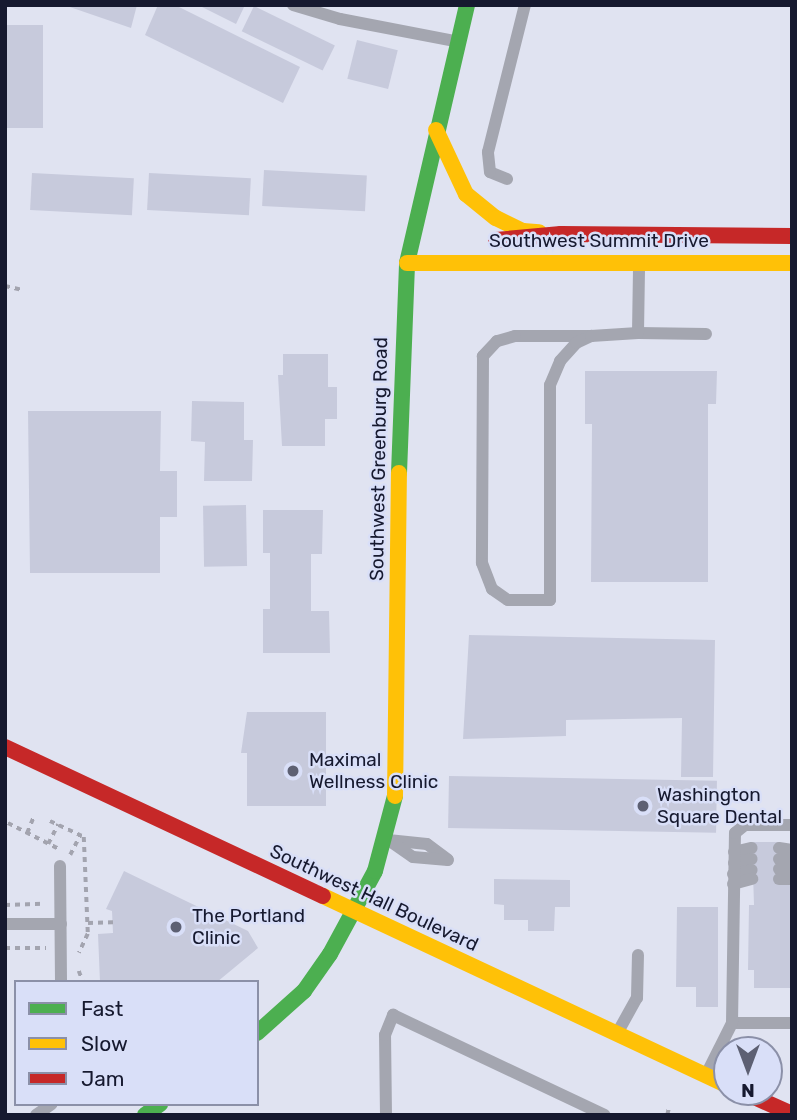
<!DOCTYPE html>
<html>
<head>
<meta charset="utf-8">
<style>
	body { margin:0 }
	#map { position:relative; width:797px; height:1120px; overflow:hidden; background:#e0e3f1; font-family:Rubik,sans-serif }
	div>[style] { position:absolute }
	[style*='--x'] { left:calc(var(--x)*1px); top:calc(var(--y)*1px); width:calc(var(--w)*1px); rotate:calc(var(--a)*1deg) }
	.building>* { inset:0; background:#c7cadc; transform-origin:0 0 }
	.path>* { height:3.5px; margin-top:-1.75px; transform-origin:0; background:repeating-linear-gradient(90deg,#a3a4af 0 5px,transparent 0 10px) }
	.lane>* { height:12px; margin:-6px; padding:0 6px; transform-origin:6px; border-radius:6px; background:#a4a6b0 }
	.fast>* { height:16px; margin:-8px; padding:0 8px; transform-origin:8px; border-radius:8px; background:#4caf50 }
	.slow>* { height:16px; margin:-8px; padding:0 8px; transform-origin:8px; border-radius:8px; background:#ffc107 }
	.jam>* { height:16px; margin:-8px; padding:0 8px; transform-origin:8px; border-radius:8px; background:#c62828 }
	.dots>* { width:19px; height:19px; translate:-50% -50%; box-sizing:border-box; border:4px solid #d9dff8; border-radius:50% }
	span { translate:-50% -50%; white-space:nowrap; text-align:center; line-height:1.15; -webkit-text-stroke:5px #d9dff8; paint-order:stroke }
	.street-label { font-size:19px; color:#16192f }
	.poi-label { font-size:19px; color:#16192f }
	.left { translate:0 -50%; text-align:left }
	.frame { position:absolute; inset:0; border:7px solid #16192f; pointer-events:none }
	.legend { position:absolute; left:14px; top:980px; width:245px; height:126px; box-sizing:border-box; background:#d9dff8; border:2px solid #8b90a8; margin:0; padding:9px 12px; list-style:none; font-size:21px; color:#16192f }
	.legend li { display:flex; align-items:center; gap:14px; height:35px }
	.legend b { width:35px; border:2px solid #8b90a8 }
	.north { position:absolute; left:713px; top:1036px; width:70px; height:70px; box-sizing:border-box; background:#d9dff8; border:2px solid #8b90a8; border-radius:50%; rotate:180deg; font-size:19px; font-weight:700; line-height:28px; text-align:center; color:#16192f }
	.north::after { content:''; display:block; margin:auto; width:24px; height:32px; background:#5d6073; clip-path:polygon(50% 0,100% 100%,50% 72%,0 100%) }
</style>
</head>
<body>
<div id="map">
	<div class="building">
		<div style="clip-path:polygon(64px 5px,137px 5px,131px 28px)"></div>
		<div style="clip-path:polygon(158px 5px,175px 5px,300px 67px,283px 103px,145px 35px)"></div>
		<div style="clip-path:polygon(198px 5px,245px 5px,236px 24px)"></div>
		<div style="left:254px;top:6px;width:90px;height:28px;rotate:26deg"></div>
		<div style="left:5px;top:25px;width:38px;height:103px"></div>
		<div style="left:357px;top:40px;width:42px;height:40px;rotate:14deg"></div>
		<div style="left:264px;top:170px;width:103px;height:36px;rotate:3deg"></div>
		<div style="left:32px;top:173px;width:102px;height:37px;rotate:3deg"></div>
		<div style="left:149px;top:173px;width:102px;height:37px;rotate:3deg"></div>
		<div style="clip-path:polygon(283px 354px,328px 354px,328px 387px,337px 387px,337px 419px,325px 419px,325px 446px,282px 446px,278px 375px,283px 375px)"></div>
		<div style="clip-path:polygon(585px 371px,717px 371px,716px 404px,708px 404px,708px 582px,591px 582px,592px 424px,585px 424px)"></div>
		<div style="clip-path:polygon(192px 401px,244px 402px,244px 440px,253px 440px,252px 481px,204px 481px,205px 442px,191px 441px)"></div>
		<div style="clip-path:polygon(28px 411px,161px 411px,160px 471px,177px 471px,177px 517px,160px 517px,160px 573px,30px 573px)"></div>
		<div style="left:246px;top:505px;width:61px;height:43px;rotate:89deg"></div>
		<div style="clip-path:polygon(263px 510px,323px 510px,322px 554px,311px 554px,311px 611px,329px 611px,330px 653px,263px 653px,263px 609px,270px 609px,270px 553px,263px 553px)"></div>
		<div style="clip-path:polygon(469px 635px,715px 640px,713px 777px,681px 777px,682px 718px,566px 720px,566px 736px,463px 739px)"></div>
		<div style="clip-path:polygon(247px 712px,326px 712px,326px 806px,247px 806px,247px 753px,241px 753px)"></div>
		<div style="left:449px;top:776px;width:268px;height:52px;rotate:1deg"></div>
		<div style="clip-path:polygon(752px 842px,779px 842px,779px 885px,792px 885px,792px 988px,754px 988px,754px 970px,748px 970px,749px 905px,754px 905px)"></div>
		<div style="clip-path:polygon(124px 871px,248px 931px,258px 948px,217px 982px,100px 982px,98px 934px,113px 933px,112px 911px,106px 909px)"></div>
		<div style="clip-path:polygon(494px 879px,570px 880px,570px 907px,555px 907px,554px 931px,528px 931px,528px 920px,504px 920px,504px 905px,494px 904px)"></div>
		<div style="clip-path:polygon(677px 907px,718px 907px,718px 1007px,696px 1007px,696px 987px,676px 987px)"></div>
	</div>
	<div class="path">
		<div style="--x:5;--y:286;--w:17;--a:13"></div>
		<div style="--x:50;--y:821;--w:38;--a:25"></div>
		<div style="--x:84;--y:837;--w:97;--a:87.6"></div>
		<div style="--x:88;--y:934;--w:21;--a:115"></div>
		<div style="--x:8;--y:823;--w:57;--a:27"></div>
		<div style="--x:27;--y:833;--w:18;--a:-68"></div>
		<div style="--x:48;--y:844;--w:22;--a:-63"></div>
		<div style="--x:70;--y:855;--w:22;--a:-63"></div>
		<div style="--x:5;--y:905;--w:38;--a:-2"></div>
		<div style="--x:88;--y:923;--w:25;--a:-2"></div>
		<div style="--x:5;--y:948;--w:41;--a:0"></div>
		<div style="--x:79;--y:971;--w:12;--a:70"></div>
		<div style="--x:667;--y:1115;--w:8;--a:-76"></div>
	</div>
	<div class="lane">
		<div style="--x:293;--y:5;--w:49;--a:16.6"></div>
		<div style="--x:340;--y:19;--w:116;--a:10.9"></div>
		<div style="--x:507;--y:179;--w:18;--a:-158"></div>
		<div style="--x:490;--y:172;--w:20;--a:-96"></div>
		<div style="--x:488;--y:152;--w:152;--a:-75.9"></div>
		<div style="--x:638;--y:333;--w:68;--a:0.8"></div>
		<div style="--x:591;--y:336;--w:76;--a:180"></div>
		<div style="--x:515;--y:336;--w:19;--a:164"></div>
		<div style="--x:497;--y:341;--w:21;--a:133"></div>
		<div style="--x:483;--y:356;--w:207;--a:90.3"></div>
		<div style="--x:482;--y:563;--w:28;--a:69"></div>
		<div style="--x:492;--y:589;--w:19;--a:35"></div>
		<div style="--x:508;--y:600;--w:42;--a:0"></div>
		<div style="--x:550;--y:600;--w:215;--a:-90"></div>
		<div style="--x:550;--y:385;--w:26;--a:-67"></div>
		<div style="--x:560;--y:361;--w:24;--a:-48"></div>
		<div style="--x:576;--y:343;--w:17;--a:-25"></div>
		<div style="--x:591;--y:336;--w:47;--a:-3.7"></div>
		<div style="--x:638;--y:333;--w:66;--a:-89.1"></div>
		<div style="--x:388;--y:840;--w:39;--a:6"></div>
		<div style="--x:427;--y:844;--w:26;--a:37"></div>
		<div style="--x:390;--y:841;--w:28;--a:35"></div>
		<div style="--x:413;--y:857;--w:35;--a:5"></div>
		<div style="--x:779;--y:848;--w:13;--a:9"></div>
		<div style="--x:734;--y:852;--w:18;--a:-13"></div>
		<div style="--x:779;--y:859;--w:13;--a:0"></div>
		<div style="--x:734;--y:863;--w:18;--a:-13"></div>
		<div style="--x:60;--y:866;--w:116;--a:89.5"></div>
		<div style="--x:779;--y:869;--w:13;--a:0"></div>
		<div style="--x:733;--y:874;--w:19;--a:-12"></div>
		<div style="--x:779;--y:879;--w:13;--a:0"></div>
		<div style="--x:733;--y:884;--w:20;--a:-15"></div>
		<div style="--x:5;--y:924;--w:56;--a:0"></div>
		<div style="--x:732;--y:1023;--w:60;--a:0"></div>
		<div style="--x:619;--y:1030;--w:37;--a:-61"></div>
		<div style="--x:637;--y:998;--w:43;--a:-88.7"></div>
		<div style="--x:708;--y:1071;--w:54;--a:-63.4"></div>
		<div style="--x:732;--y:1023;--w:190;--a:-89.1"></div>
		<div style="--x:735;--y:833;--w:13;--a:-39"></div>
		<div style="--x:745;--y:825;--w:47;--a:0"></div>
		<div style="--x:36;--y:1115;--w:19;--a:-35"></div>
		<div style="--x:386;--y:1115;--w:80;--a:-90.7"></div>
		<div style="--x:385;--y:1035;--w:22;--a:-68"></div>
		<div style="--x:393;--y:1015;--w:234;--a:25.3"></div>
	</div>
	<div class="fast">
		<div style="--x:399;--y:473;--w:210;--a:-87.8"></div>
		<div style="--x:407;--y:263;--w:265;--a:-76.9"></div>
		<div style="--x:257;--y:1033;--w:63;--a:-41.8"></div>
		<div style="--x:304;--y:991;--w:45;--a:-54.9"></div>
		<div style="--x:330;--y:954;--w:94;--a:-61.5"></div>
		<div style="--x:375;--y:871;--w:78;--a:-75.1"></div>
		<div style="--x:145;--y:1115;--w:19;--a:-36"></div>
	</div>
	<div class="slow">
		<div style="--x:436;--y:130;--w:71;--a:64.9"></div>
		<div style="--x:466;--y:194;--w:38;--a:39"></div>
		<div style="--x:496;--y:218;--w:30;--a:26"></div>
		<div style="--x:523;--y:231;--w:16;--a:4"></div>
		<div style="--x:407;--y:263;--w:385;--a:0"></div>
		<div style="--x:395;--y:796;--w:323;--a:-89.3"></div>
		<div style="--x:323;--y:896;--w:446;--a:25.1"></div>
	</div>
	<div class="jam">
		<div style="--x:496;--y:240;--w:65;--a:-5.3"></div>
		<div style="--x:561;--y:234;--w:231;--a:0.5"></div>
		<div style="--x:5;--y:747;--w:351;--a:25.1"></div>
		<div style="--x:743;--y:1092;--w:54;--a:24.2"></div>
	</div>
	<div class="dots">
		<div style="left:293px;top:771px;background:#5d6073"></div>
		<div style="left:643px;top:806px;background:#5d6073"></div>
		<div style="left:176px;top:927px;background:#5d6073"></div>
	</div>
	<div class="street-label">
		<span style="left:599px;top:241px">Southwest Summit Drive</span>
		<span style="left:379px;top:459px;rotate:-89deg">Southwest Greenburg Road</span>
		<span style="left:374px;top:898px;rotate:25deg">Southwest Hall Boulevard</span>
	</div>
	<div class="poi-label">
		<span class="left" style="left:309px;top:771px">Maximal<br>Wellness Clinic</span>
		<span class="left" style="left:657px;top:806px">Washington<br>Square Dental</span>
		<span class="left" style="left:192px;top:927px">The Portland<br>Clinic</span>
	</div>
	<div class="frame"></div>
	<ul class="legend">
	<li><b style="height:9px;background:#4caf50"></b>Fast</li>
	<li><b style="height:9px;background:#ffc107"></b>Slow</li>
	<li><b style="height:9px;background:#c62828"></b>Jam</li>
	</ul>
	<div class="north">N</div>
</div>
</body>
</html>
